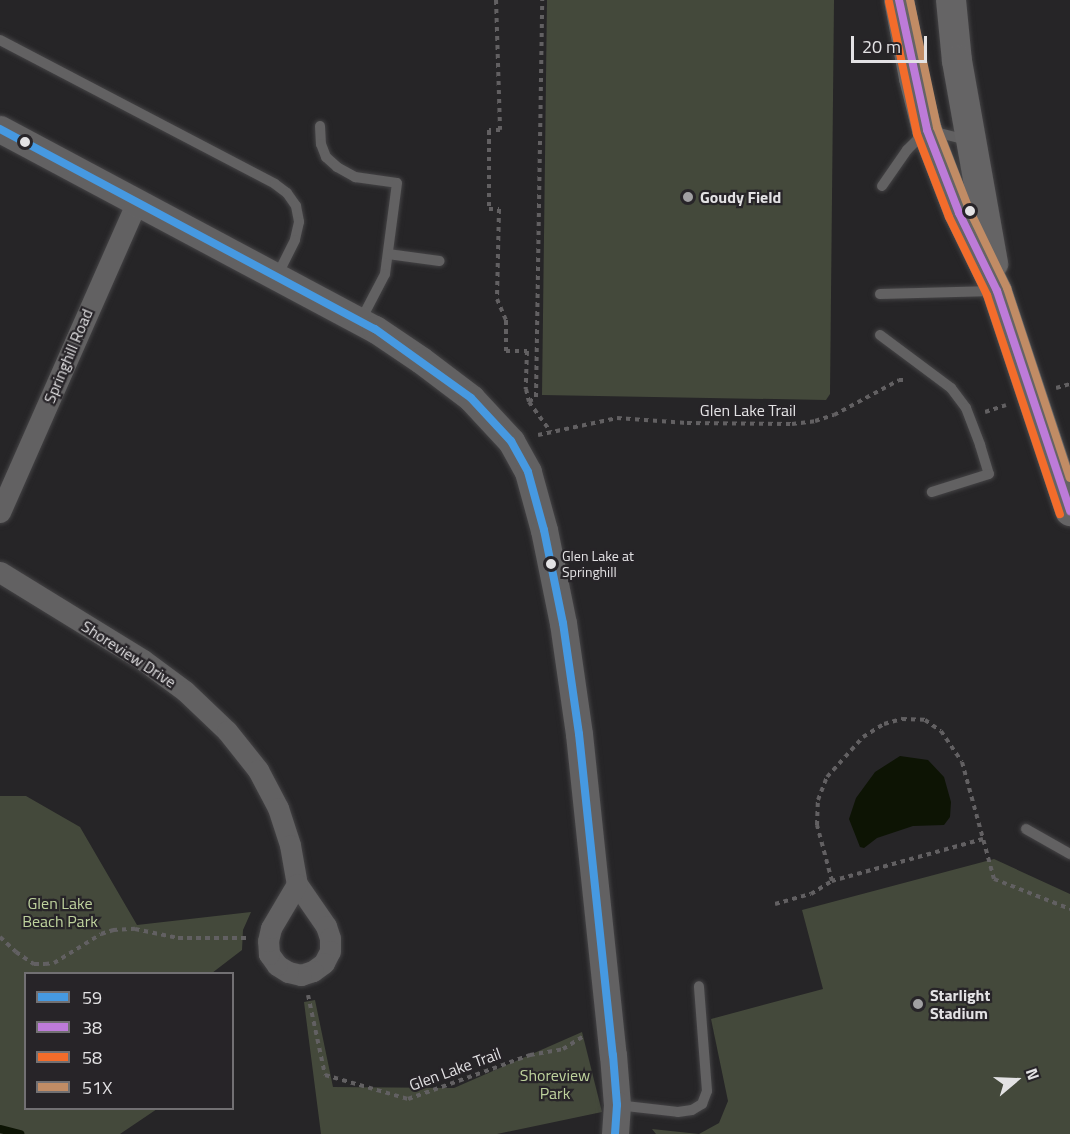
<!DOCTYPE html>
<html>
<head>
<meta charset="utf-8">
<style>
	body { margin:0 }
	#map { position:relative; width:1070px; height:1134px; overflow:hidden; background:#262527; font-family:"Titillium Web",sans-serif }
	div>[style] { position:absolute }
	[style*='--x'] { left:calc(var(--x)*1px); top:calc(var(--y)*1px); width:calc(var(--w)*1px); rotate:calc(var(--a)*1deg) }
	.green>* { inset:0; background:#44493b }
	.water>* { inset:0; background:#0d1404 }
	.stream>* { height:8px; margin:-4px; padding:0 4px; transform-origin:4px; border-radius:4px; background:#0d1404 }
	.path>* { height:4px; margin-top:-2px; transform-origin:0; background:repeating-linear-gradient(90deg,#626062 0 4.5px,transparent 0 9px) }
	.roads { filter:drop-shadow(0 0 2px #444345) drop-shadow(0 0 2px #444345) }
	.service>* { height:10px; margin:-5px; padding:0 5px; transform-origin:5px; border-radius:5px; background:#626162 }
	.minor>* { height:21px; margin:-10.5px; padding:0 10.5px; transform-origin:10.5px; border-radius:10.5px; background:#626162 }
	.tertiary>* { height:27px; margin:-13.5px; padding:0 13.5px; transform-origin:13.5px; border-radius:13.5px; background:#626162 }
	.secondary>* { height:30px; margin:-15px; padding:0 15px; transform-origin:15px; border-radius:15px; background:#656465 }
	.bus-1>* { height:8px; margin:-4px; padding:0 4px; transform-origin:4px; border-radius:4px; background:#4699e1 }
	.bus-2>* { height:8px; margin:-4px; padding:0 4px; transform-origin:4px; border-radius:4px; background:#bd7bd9 }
	.bus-3>* { height:8px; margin:-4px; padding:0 4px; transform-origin:4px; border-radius:4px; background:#f36c2b }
	.bus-4>* { height:8px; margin:-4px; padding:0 4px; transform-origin:4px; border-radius:4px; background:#c18c65 }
	.dots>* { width:16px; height:16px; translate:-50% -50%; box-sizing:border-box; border:3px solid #272428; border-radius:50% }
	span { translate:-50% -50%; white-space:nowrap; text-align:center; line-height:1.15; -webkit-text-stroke:4.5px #272428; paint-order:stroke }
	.bus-label { font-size:14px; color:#e3e2e4 }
	.left { translate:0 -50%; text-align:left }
	.poi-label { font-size:16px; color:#e3e2e4; font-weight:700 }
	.street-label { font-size:16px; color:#e3e2e4 }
	.park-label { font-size:16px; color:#bed29d }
	.legend { position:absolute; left:24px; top:972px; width:210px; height:138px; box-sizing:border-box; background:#272428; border:2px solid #727073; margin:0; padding:8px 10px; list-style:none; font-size:18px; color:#e3e2e4 }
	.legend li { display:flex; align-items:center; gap:12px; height:30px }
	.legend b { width:30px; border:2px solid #727073 }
	.north { position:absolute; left:986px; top:1050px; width:60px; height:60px; -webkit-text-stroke:4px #272428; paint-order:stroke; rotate:71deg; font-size:16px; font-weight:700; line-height:24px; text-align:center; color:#e3e2e4 }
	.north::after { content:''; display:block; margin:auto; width:21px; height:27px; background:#e3e2e4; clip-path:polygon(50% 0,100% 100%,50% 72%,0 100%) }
	.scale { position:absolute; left:851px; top:36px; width:76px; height:27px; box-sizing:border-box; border:3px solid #e3e2e4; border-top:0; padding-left:8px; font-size:18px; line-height:21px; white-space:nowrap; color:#e3e2e4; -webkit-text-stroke:4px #272428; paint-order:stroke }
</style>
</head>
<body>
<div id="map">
	<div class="green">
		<div style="clip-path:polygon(547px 0,834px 0,830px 394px,826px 400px,542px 395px)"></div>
		<div style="clip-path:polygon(0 796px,26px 796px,80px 827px,137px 925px,251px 912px,243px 930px,242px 950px,212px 973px,26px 974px,26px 1108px,157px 1109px,120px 1134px,0 1134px)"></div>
		<div style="clip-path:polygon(994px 859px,1070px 894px,1070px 1134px,656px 1134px,652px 1129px,699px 1134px,719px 1123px,728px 1101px,711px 1019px,823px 989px,802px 910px)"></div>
		<div style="clip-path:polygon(315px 1000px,333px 1087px,454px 1088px,582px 1032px,602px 1112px,497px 1134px,321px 1134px,304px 1002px)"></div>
	</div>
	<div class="water">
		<div style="clip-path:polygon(900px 756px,928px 760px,944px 777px,951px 802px,950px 817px,944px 825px,913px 826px,877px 838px,864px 848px,860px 847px,849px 819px,856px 798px,875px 772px)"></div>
	</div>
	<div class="stream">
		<div style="--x:0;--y:1129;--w:21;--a:14"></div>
	</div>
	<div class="path">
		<div style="--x:496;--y:0;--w:130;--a:88.2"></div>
		<div style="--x:500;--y:130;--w:11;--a:180"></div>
		<div style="--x:489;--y:130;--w:79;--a:90"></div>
		<div style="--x:489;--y:209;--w:10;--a:0"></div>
		<div style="--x:499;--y:209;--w:90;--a:91.3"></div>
		<div style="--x:497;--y:299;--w:23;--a:67"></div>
		<div style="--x:506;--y:320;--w:31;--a:90"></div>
		<div style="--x:506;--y:351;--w:21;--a:0"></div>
		<div style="--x:527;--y:351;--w:38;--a:92"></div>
		<div style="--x:526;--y:389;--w:13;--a:77"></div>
		<div style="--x:529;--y:402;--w:37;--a:54"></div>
		<div style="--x:1056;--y:388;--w:15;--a:-16"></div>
		<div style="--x:529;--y:402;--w:9;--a:-36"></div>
		<div style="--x:536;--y:397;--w:397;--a:-89.1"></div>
		<div style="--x:985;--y:412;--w:22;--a:-18"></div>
		<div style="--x:538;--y:435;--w:81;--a:-12.1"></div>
		<div style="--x:617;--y:418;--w:70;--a:4.1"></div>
		<div style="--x:687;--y:423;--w:105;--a:0.5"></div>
		<div style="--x:792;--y:424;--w:23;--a:-7"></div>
		<div style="--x:815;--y:421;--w:20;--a:-18"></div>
		<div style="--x:834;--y:415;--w:74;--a:-28.3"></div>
		<div style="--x:899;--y:380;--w:9;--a:0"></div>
		<div style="--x:983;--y:839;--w:157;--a:164.5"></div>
		<div style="--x:832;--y:881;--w:58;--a:-105"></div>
		<div style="--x:817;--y:825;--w:25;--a:-88"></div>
		<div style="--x:818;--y:800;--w:25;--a:-69"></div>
		<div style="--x:827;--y:777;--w:54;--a:-48"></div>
		<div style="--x:863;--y:737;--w:25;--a:-32"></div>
		<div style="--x:884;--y:724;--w:19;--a:-16"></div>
		<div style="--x:902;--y:719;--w:23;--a:2"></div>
		<div style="--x:925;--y:720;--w:19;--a:35"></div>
		<div style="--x:941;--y:731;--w:37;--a:56"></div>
		<div style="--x:962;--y:762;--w:121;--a:74.7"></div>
		<div style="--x:994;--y:879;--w:82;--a:21.5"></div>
		<div style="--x:775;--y:904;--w:37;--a:-16"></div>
		<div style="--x:811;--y:894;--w:25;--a:-32"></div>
		<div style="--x:0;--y:937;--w:22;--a:43"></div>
		<div style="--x:16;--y:952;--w:22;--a:34"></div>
		<div style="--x:34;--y:964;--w:11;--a:0"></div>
		<div style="--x:45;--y:964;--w:9;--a:-6"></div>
		<div style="--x:54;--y:963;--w:55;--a:-31.7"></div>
		<div style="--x:101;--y:934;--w:13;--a:-18"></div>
		<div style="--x:113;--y:930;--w:22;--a:-3"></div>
		<div style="--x:135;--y:929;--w:44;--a:11.8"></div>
		<div style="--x:178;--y:938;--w:68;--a:0"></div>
		<div style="--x:308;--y:995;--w:82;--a:78"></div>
		<div style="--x:325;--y:1075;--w:86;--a:16.1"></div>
		<div style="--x:408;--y:1099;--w:130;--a:-19.8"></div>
		<div style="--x:530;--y:1055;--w:34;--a:-10"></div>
		<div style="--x:563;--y:1049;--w:26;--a:-32"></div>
	</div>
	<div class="roads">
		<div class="service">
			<div style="--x:0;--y:40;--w:310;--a:27.6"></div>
			<div style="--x:275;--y:184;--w:15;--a:37"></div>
			<div style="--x:287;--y:193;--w:16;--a:55"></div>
			<div style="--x:296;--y:206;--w:16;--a:79"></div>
			<div style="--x:299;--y:222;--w:18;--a:103"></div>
			<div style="--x:295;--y:240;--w:40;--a:116.6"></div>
			<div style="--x:320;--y:126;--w:18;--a:87"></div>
			<div style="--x:321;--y:144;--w:14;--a:69"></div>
			<div style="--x:326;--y:157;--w:15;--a:42"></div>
			<div style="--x:337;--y:167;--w:21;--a:29"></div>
			<div style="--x:355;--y:177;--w:42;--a:8.1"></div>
			<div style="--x:397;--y:183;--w:92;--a:97.5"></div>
			<div style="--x:385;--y:274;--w:52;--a:117.6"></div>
			<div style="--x:882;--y:186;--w:44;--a:-55.2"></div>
			<div style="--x:907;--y:150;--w:28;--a:-45"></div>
			<div style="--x:927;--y:130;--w:41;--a:14"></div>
			<div style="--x:388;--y:254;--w:52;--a:7.7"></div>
			<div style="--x:880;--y:294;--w:114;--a:-1.5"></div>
			<div style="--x:880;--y:335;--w:89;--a:36.7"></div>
			<div style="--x:951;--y:388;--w:25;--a:53"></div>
			<div style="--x:966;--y:408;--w:40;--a:69"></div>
			<div style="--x:980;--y:445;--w:30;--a:73"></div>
			<div style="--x:989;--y:474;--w:60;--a:162.5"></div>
			<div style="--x:1026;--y:829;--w:51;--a:29.6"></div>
			<div style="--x:617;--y:1105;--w:61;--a:6.5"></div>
			<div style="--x:678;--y:1112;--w:14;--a:-8"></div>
			<div style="--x:692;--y:1110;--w:12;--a:-31"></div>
			<div style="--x:702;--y:1104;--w:14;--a:-69"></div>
			<div style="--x:707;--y:1091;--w:105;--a:-94.4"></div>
		</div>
		<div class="minor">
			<div style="--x:0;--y:512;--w:340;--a:-66.2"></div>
			<div style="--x:0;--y:572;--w:168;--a:31.6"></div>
			<div style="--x:143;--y:660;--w:52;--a:36.4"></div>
			<div style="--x:185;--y:691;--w:58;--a:43.6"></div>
			<div style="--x:227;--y:731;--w:50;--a:51.5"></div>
			<div style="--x:258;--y:770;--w:43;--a:62.2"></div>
			<div style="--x:278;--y:808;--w:39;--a:72"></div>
			<div style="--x:290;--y:845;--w:40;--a:80"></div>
			<div style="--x:297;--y:884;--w:51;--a:55.4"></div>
			<div style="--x:326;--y:926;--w:13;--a:72"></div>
			<div style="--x:330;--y:938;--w:13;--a:90"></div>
			<div style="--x:330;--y:951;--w:13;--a:117"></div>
			<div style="--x:324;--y:963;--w:14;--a:144"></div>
			<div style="--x:313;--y:971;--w:13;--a:162"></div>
			<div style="--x:301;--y:975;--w:13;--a:-167"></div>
			<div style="--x:288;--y:972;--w:13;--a:-148"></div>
			<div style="--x:277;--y:965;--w:14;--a:-126"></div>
			<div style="--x:269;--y:954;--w:13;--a:-94"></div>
			<div style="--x:268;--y:941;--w:13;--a:-77"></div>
			<div style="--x:271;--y:928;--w:51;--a:-59.4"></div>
		</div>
		<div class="tertiary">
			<div style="--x:0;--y:129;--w:425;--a:28.1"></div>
			<div style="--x:375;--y:329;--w:55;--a:34"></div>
			<div style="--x:421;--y:360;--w:63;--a:37.2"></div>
			<div style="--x:471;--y:398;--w:59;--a:47.1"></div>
			<div style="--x:511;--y:441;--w:35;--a:61"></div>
			<div style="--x:528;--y:472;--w:60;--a:74.6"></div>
			<div style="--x:544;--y:530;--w:95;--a:78.5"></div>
			<div style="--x:563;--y:623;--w:112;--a:81.8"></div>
			<div style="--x:579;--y:734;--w:323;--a:84"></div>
			<div style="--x:613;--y:1055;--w:50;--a:85.4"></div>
			<div style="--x:617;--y:1105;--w:29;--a:94"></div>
		</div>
		<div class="secondary">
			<div style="--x:899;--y:0;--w:79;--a:79.1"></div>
			<div style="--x:914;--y:78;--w:54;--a:76"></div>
			<div style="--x:927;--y:130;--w:89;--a:68.9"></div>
			<div style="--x:959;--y:213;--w:87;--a:64"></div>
			<div style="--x:997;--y:291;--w:232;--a:71.6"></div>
			<div style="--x:951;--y:0;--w:61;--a:84.4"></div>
			<div style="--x:957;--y:61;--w:206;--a:79.9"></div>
		</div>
	</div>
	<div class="bus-1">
		<div style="--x:0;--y:129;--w:425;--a:28.1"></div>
		<div style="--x:375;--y:329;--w:118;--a:35.7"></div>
		<div style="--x:471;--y:398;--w:59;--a:47.1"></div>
		<div style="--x:511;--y:441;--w:35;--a:61"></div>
		<div style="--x:528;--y:472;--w:60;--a:74.6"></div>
		<div style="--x:544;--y:530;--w:95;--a:78.5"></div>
		<div style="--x:563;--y:623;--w:112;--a:81.8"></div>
		<div style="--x:579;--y:734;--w:323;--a:84"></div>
		<div style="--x:613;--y:1055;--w:50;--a:85.4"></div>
		<div style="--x:617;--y:1105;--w:29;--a:94"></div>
	</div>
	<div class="bus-2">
		<div style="--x:899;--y:0;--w:133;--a:77.8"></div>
		<div style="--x:927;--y:130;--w:89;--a:68.9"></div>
		<div style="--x:959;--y:213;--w:87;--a:64"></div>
		<div style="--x:997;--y:291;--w:232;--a:71.6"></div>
	</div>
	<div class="bus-3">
		<div style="--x:889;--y:2;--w:135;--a:78"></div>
		<div style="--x:917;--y:134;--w:89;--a:68.9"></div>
		<div style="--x:949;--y:217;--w:87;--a:64"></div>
		<div style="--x:987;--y:295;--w:231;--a:71.6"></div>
	</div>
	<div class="bus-4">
		<div style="--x:910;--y:0;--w:130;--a:78"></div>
		<div style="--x:937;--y:127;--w:88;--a:68.7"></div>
		<div style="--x:969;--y:209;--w:88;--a:64.3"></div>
		<div style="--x:1007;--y:288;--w:200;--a:71.7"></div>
	</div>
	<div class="dots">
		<div style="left:25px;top:142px;background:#e3e2e4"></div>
		<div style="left:688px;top:197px;background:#a1a0a2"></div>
		<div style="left:970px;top:211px;background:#e3e2e4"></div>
		<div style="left:551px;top:564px;background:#e3e2e4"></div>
		<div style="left:918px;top:1004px;background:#a1a0a2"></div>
	</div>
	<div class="bus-label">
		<span class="left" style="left:562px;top:564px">Glen Lake at<br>Springhill</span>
	</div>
	<div class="poi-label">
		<span class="left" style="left:700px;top:197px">Goudy Field</span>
		<span class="left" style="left:930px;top:1004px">Starlight<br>Stadium</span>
	</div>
	<div class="street-label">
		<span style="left:68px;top:356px;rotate:-67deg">Springhill Road</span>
		<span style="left:748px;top:410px">Glen Lake Trail</span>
		<span style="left:129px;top:654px;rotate:33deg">Shoreview Drive</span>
		<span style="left:455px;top:1069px;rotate:-20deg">Glen Lake Trail</span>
	</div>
	<div class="park-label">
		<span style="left:60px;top:912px">Glen Lake<br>Beach Park</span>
		<span style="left:555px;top:1084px">Shoreview<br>Park</span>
	</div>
	<ul class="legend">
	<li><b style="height:8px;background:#4699e1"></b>59</li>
	<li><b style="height:8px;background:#bd7bd9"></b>38</li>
	<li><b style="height:8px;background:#f36c2b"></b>58</li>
	<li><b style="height:8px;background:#c18c65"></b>51X</li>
	</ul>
	<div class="north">N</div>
	<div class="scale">20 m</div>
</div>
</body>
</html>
